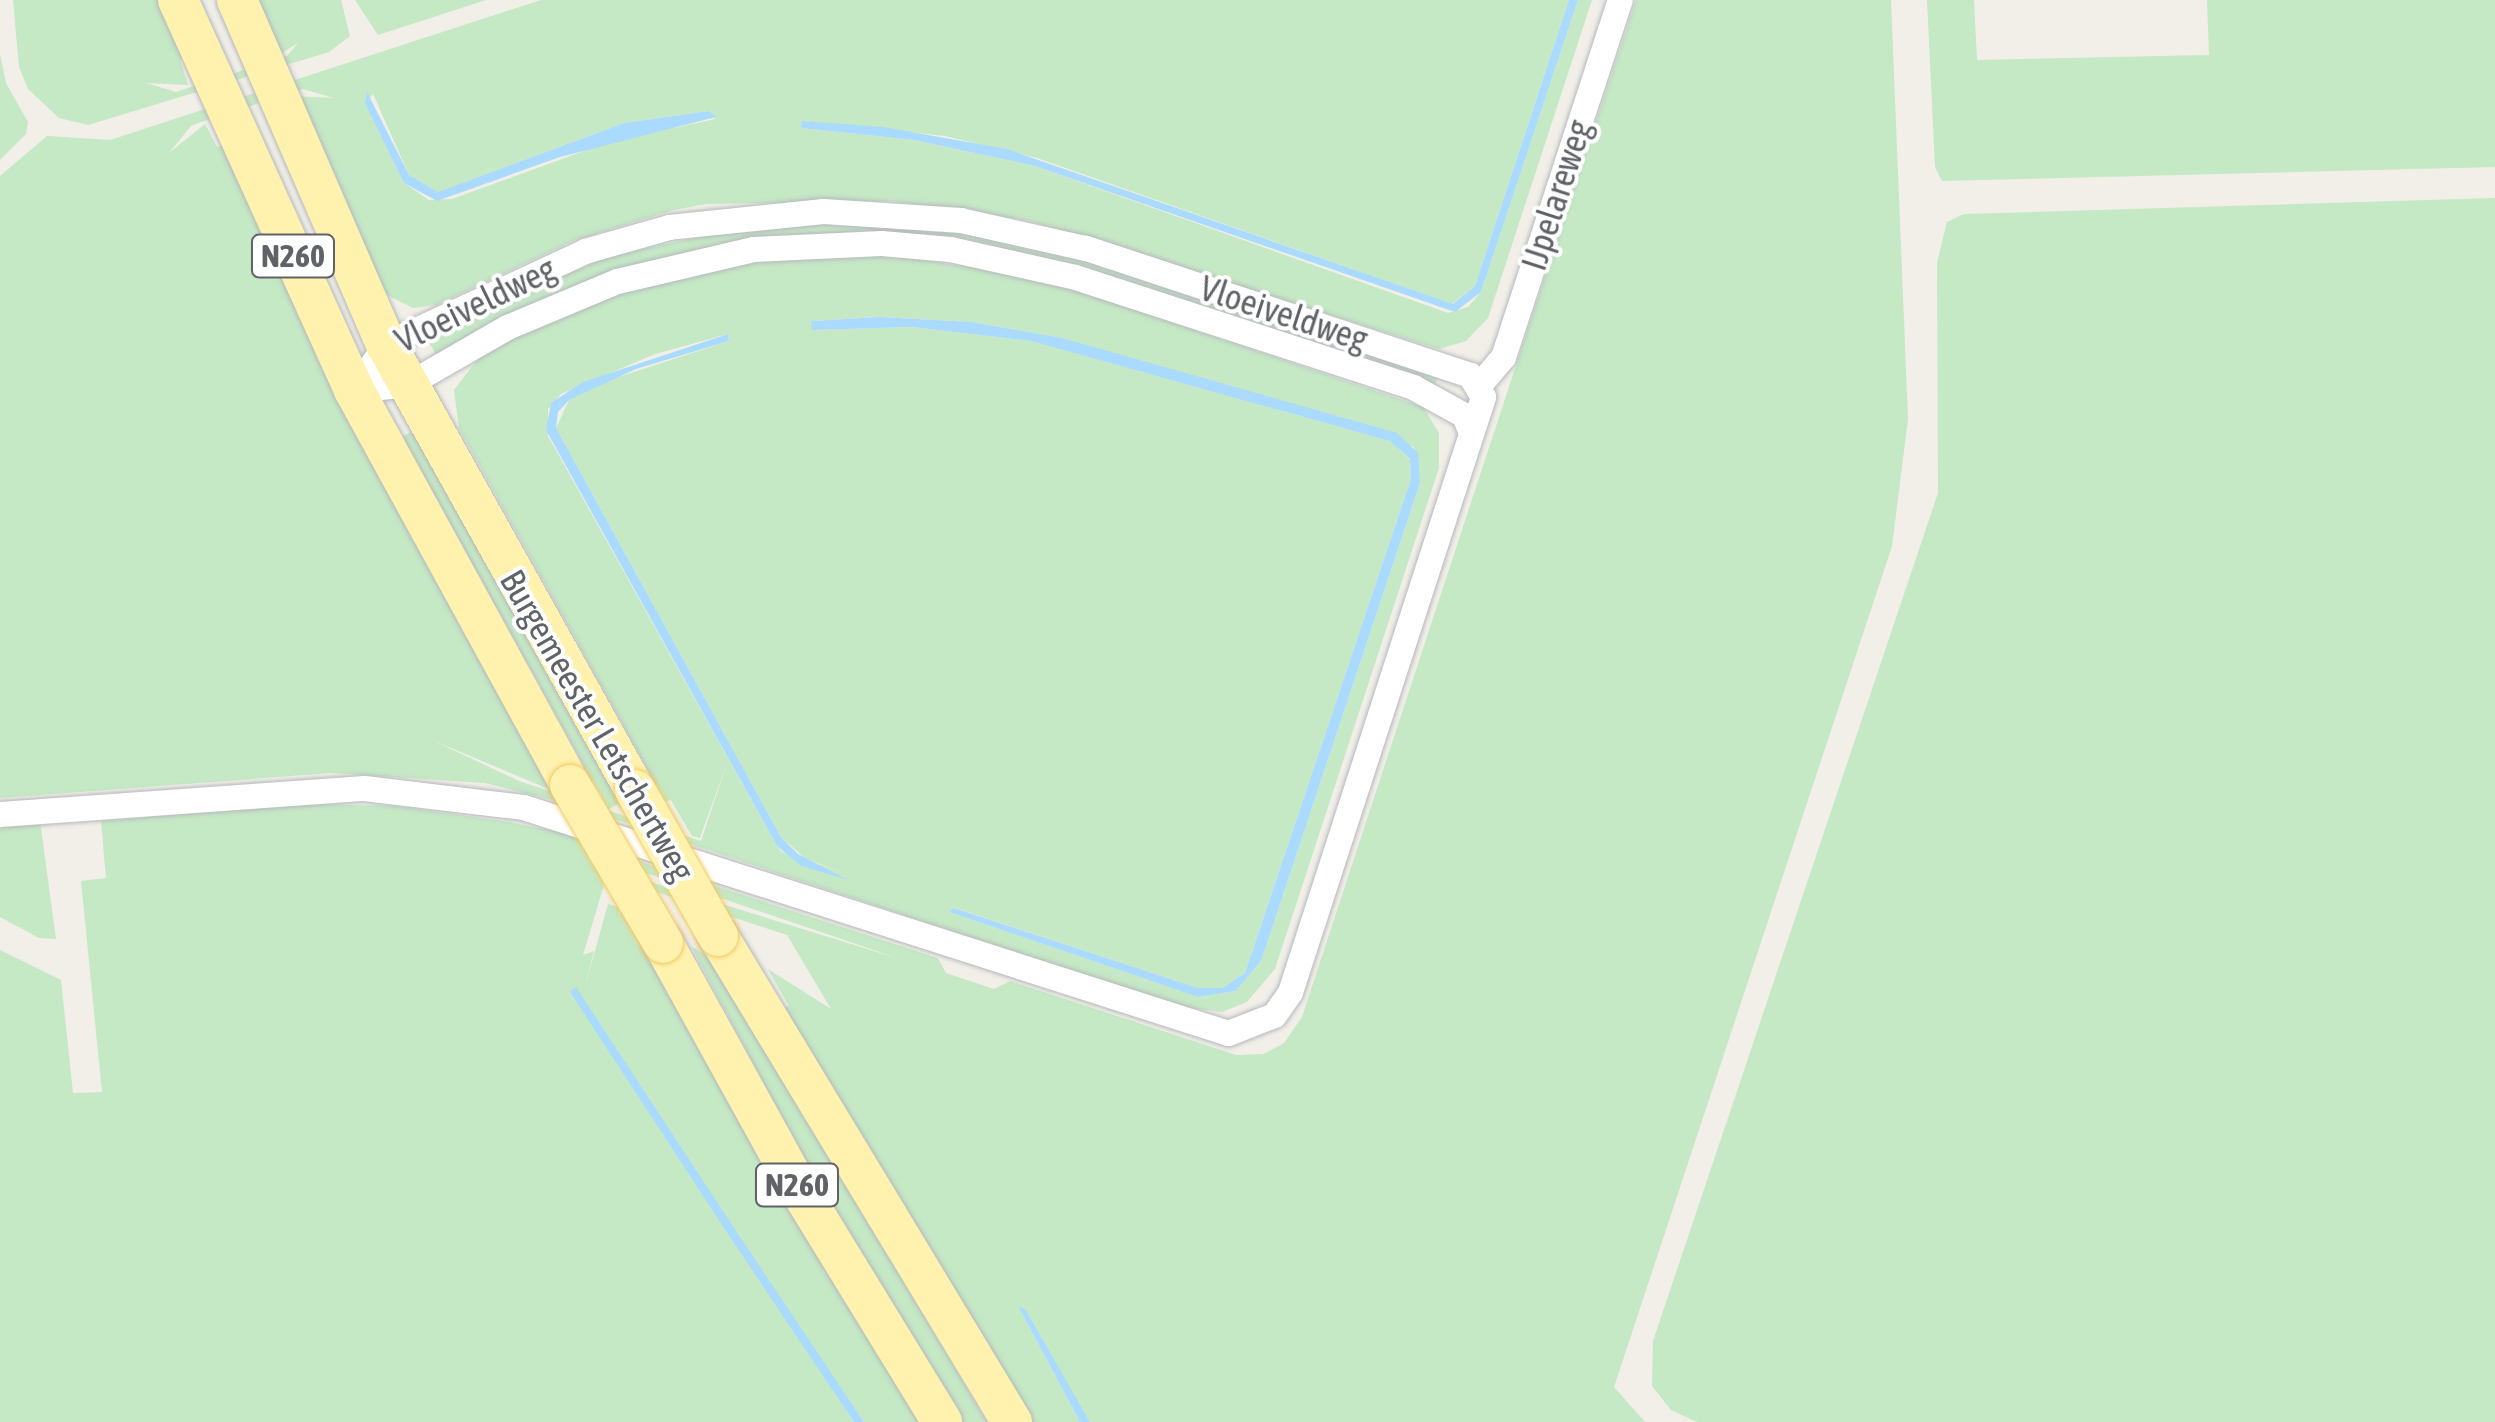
<!DOCTYPE html>
<html>
<head>
<meta charset="utf-8">
<style>
	body { margin:0 }
	#map { position:relative; width:2495px; height:1422px; overflow:hidden; background:#f1efe8; font-family:"Asap Condensed",sans-serif }
	div>[style] { position:absolute }
	[style*='--x'] { left:calc(var(--x)*1px); top:calc(var(--y)*1px); width:calc(var(--w)*1px); rotate:calc(var(--a)*1deg) }
	.green>* { inset:0; background:#c5e8c5; transform-origin:0 0 }
	.water>* { inset:0; background:#aadaff }
	.roads { filter:drop-shadow(0 0 2px #b5b8bc) drop-shadow(0 0 2px #b5b8bc) }
	.minor>* { height:25px; margin:-12.5px; padding:0 12.5px; transform-origin:12.5px; border-radius:12.5px; background:#fff }
	.primary>* { height:40px; margin:-20px; padding:0 20px; transform-origin:20px; border-radius:20px; background:#fff2af }
	.bridges { filter:drop-shadow(0 0 2px #f2c960) drop-shadow(0 0 2px #f2c960) }
	.primary-bridge>* { height:40px; margin:-20px; padding:0 20px; transform-origin:20px; border-radius:20px; background:#fff2af }
	span { translate:-50% -50%; white-space:nowrap; text-align:center; line-height:1.15; -webkit-text-stroke:8px #fff; paint-order:stroke }
	.shield-label span { padding:2px 8px; background:#fff; border:2px solid; border-radius:8px; -webkit-text-stroke-width:0 }
	.shield-label { font-size:32px; color:#5f6368; font-weight:700 }
	.street-label { font-size:35px; color:#5f6368 }
</style>
</head>
<body>
<div id="map">
	<div class="green">
		<div style="clip-path:polygon(13px 0,162px 0,185px 57px,180px 60px,188px 85px,146px 83px,176px 92px,287px 56px,298px 43px,275px 57px,246px 0,341px 0,350px 36px,329px 52px,88px 125px,59px 118px,28px 89px,19px 67px)"></div>
		<div style="clip-path:polygon(355px 0,486px 0,378px 35px)"></div>
		<div style="clip-path:polygon(evenodd,541px 0,1569px 0,1475px 286px,1452px 304px,1037px 158px,945px 136px,803px 121px,802px 128px,914px 140px,1035px 166px,1448px 313px,1468px 307px,1481px 292px,1578px 0,1592px 0,1488px 318px,1466px 341px,1439px 349px,1030px 221px,891px 201px,706px 204px,674px 210px,575px 240px,436px 305px,413px 308px,379px 291px,291px 96px,334px 98px,303px 89px,204px 121px,191px 126px,169px 153px,205px 124px,217px 147px,223px 145px,551px 790px,432px 740px,519px 781px,701px 841px,728px 760px,700px 838px,692px 836px,671px 800px,666px 802px,459px 428px,454px 390px,484px 351px,598px 298px,746px 260px,873px 253px,1037px 277px,1423px 407px,1439px 433px,1439px 468px,1275px 969px,1247px 1002px,1222px 1012px,1182px 1007px,569px 804px,485px 783px,331px 773px,0 798px,0 176px,47px 136px,110px 140px,541px 0,373px 94px,409px 175px,438px 192px,624px 123px,709px 111px,715px 119px,606px 143px,452px 199px,429px 200px,404px 183px,365px 104px,373px 94px,541px 0,880px 317px,972px 322px,1062px 338px,1414px 447px,1420px 483px,1261px 961px,1236px 991px,1198px 997px,949px 912px,955px 908px,1198px 988px,1222px 988px,1245px 973px,1411px 479px,1410px 460px,1391px 441px,1031px 341px,912px 327px,813px 330px,812px 321px,880px 317px,541px 0,728px 334px,729px 341px,606px 381px,569px 400px,556px 428px,781px 837px,806px 859px,845px 873px,782px 852px,777px 846px,548px 436px,548px 409px,561px 394px,655px 354px,728px 334px)"></div>
		<div style="clip-path:polygon(evenodd,1636px 0,1891px 0,1908px 419px,1892px 546px,1614px 1387px,1645px 1422px,1090px 1422px,1018px 1306px,1080px 1422px,1018px 1422px,779px 1008px,789px 1006px,768px 969px,831px 1009px,787px 935px,599px 873px,604px 885px,583px 955px,594px 951px,584px 990px,608px 904px,618px 907px,931px 1422px,864px 1422px,571px 992px,854px 1422px,0 1422px,0 950px,61px 980px,73px 1093px,102px 1092px,81px 881px,106px 878px,101px 821px,303px 804px,395px 806px,509px 822px,575px 835px,585px 844px,938px 958px,946px 973px,994px 989px,1010px 981px,1236px 1055px,1264px 1054px,1284px 1043px,1302px 1017px,1636px 0,587px 855px,662px 878px,900px 959px,592px 864px,587px 855px)"></div>
		<div style="clip-path:polygon(1927px 0,1974px 0,1977px 60px,2209px 55px,2207px 0,2495px 0,2495px 167px,1942px 181px,1935px 167px)"></div>
		<div style="clip-path:polygon(0 54px,6px 83px,28px 122px,26px 134px,0 160px)"></div>
		<div style="clip-path:polygon(2495px 198px,2495px 1422px,1697px 1422px,1671px 1410px,1652px 1386px,1653px 1341px,1938px 493px,1937px 263px,1947px 222px,1964px 214px)"></div>
		<div style="clip-path:polygon(775px 221px,1006px 233px,1440px 371px,1434px 388px,1051px 263px,728px 246px,437px 357px,428px 340px,521px 292px,614px 255px)"></div>
		<div style="left:416px;top:429px;width:426px;height:16px;rotate:61deg"></div>
		<div style="clip-path:polygon(39px 804px,41px 828px,56px 939px,39px 938px,0 917px,0 829px)"></div>
		<div style="clip-path:polygon(691px 946px,710px 958px,987px 1422px,963px 1422px,805px 1161px)"></div>
	</div>
	<div class="water">
		<div style="clip-path:polygon(1569px 0,1578px 0,1481px 292px,1455px 312px,1035px 166px,914px 140px,801px 128px,802px 121px,883px 127px,1007px 149px,1453px 304px,1475px 286px)"></div>
		<div style="clip-path:polygon(367px 92px,409px 175px,438px 192px,624px 123px,709px 111px,716px 117px,560px 157px,437px 201px,404px 183px,365px 104px)"></div>
		<div style="clip-path:polygon(880px 317px,972px 322px,1062px 338px,1397px 433px,1418px 453px,1420px 483px,1261px 961px,1236px 991px,1198px 997px,949px 912px,954px 908px,1198px 988px,1222px 988px,1245px 973px,1411px 479px,1410px 459px,1390px 441px,1031px 341px,912px 327px,812px 330px,811px 321px)"></div>
		<div style="clip-path:polygon(728px 334px,729px 341px,636px 369px,569px 400px,558px 412px,556px 428px,781px 837px,798px 854px,848px 880px,801px 866px,777px 846px,546px 430px,551px 403px,583px 382px)"></div>
		<div style="clip-path:polygon(576px 987px,738px 1234px,864px 1422px,854px 1422px,724px 1228px,570px 992px)"></div>
		<div style="clip-path:polygon(1018px 1306px,1025px 1309px,1090px 1422px,1080px 1422px)"></div>
	</div>
	<div class="roads">
		<div class="minor">
			<div style="--x:1480;--y:384;--w:35;--a:-50"></div>
			<div style="--x:1503;--y:357;--w:376;--a:-71.9"></div>
			<div style="--x:354;--y:390;--w:54;--a:-6.3"></div>
			<div style="--x:408;--y:384;--w:114;--a:-29.9"></div>
			<div style="--x:507;--y:327;--w:119;--a:-22.7"></div>
			<div style="--x:617;--y:281;--w:140;--a:-13.2"></div>
			<div style="--x:753;--y:249;--w:128;--a:-2.7"></div>
			<div style="--x:881;--y:243;--w:69;--a:5"></div>
			<div style="--x:950;--y:249;--w:128;--a:12.6"></div>
			<div style="--x:1075;--y:277;--w:355;--a:18"></div>
			<div style="--x:1413;--y:387;--w:58;--a:28.8"></div>
			<div style="--x:1464;--y:415;--w:19;--a:69"></div>
			<div style="--x:0;--y:814;--w:365;--a:-4.1"></div>
			<div style="--x:364;--y:788;--w:160;--a:6.8"></div>
			<div style="--x:523;--y:807;--w:740;--a:17.77"></div>
			<div style="--x:1228;--y:1033;--w:49;--a:-21.4"></div>
			<div style="--x:1274;--y:1015;--w:28;--a:-55"></div>
			<div style="--x:1290;--y:992;--w:626;--a:-72.03"></div>
			<div style="--x:1483;--y:397;--w:26;--a:-121"></div>
			<div style="--x:1470;--y:375;--w:405;--a:-161.7"></div>
			<div style="--x:1085;--y:248;--w:127;--a:-167.3"></div>
			<div style="--x:961;--y:220;--w:138;--a:-176.3"></div>
			<div style="--x:823;--y:211;--w:155;--a:174.1"></div>
			<div style="--x:669;--y:227;--w:87;--a:164.1"></div>
			<div style="--x:585;--y:251;--w:220;--a:155"></div>
			<div style="--x:386;--y:344;--w:56;--a:124.8"></div>
		</div>
		<div class="primary">
			<div style="--x:178;--y:0;--w:428;--a:65.7"></div>
			<div style="--x:354;--y:390;--w:450;--a:61.3"></div>
			<div style="--x:237;--y:0;--w:375;--a:66.6"></div>
			<div style="--x:386;--y:344;--w:511;--a:60.83"></div>
			<div style="--x:718;--y:936;--w:568;--a:58.83"></div>
			<div style="--x:663;--y:943;--w:267;--a:61.1"></div>
			<div style="--x:792;--y:1177;--w:287;--a:58.5"></div>
		</div>
	</div>
	<div class="bridges">
		<div class="primary-bridge">
			<div style="--x:570;--y:785;--w:183;--a:59.5"></div>
			<div style="--x:635;--y:790;--w:168;--a:60.4"></div>
		</div>
	</div>
	<div class="shield-label">
		<span style="left:293px;top:256px">N260</span>
		<span style="left:797px;top:1185px">N260</span>
	</div>
	<div class="street-label">
		<span style="left:1556px;top:195px;rotate:-72deg">IJpelareweg</span>
		<span style="left:475px;top:304px;rotate:-26deg">Vloeiveldweg</span>
		<span style="left:1284px;top:313px;rotate:18deg">Vloeiveldweg</span>
		<span style="left:598px;top:725px;rotate:60deg">Burgemeester Letschertweg</span>
	</div>
</div>
</body>
</html>
